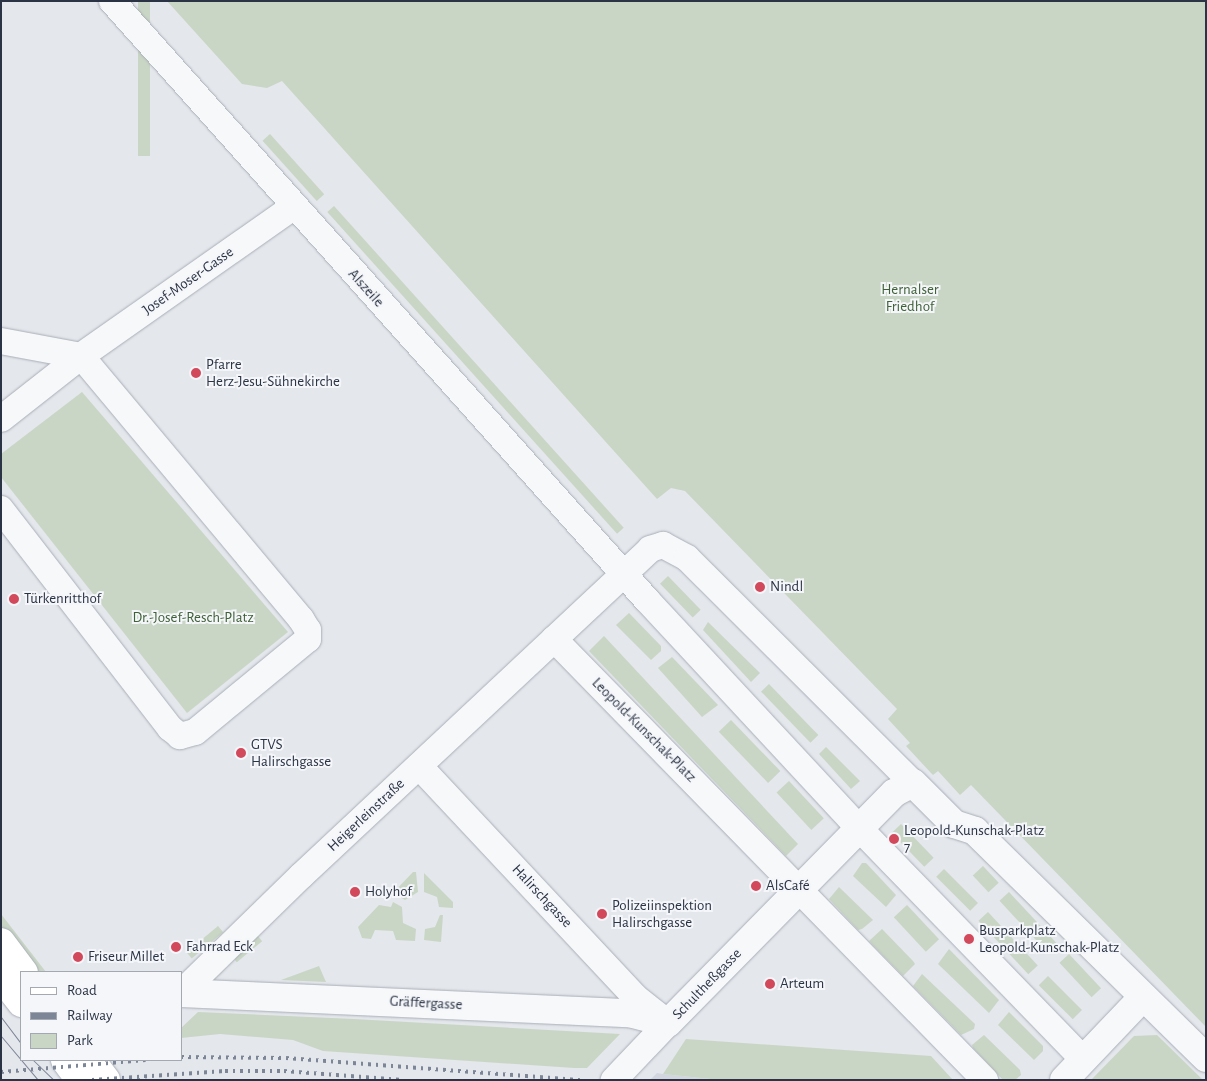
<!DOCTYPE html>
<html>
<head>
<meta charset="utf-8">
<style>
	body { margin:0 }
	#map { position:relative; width:1207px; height:1081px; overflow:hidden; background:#e4e7ec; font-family:"Alegreya Sans",sans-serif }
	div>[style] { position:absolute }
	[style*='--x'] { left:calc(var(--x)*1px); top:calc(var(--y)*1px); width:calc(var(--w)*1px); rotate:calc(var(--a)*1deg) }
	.built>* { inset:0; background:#d2d6de }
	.green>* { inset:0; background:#c9d6c5; transform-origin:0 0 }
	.roads { filter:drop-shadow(0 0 1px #a9aeb7) drop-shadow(0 0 1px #a9aeb7) }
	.minor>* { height:26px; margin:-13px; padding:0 13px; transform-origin:13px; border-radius:13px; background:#f7f8fa }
	.tertiary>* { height:28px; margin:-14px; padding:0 14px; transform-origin:14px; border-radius:14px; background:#f7f8fa }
	.secondary>* { height:28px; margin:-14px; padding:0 14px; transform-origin:14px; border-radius:14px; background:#fff }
	.tram>* { height:1px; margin:-0.5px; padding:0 0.5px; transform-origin:0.5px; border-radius:0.5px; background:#7d8696 }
	.rail>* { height:4px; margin-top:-2px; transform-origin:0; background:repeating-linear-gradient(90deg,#7d8696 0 2.5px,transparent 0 7.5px) }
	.dots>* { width:14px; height:14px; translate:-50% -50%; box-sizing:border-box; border:2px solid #f4f6f9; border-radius:50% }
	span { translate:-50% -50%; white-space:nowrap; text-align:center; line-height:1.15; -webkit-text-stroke:4px #f4f6f9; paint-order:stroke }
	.street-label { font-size:15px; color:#2b3445 }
	.park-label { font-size:15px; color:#3f6138 }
	.poi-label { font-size:15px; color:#2b3445 }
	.left { translate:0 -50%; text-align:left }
	.frame { position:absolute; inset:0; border:2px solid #2b3445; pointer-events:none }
	.legend { position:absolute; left:20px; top:971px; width:162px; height:90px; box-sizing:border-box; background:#f4f6f9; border:1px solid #a4a8b1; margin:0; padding:6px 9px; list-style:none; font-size:15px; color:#2b3445 }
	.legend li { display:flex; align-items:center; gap:10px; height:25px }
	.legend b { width:25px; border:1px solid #a4a8b1 }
</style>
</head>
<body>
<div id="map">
	<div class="built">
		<div style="clip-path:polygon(657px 1073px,663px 1074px,720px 1080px,650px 1080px)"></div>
	</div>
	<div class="green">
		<div style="left:138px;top:1px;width:12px;height:155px"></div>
		<div style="clip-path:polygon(167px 1px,1206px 1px,1206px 1027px,971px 785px,960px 795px,938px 771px,933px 775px,931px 773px,906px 746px,910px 743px,888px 719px,897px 709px,685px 491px,671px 488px,657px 499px,282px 81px,267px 88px,242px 84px)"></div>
		<div style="left:270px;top:134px;width:81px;height:10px;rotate:48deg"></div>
		<div style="left:334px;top:206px;width:433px;height:9px;rotate:48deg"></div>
		<div style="clip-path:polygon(82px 392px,288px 632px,187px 713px,1px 477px,1px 454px)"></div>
		<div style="left:668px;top:576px;width:47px;height:11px;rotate:46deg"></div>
		<div style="clip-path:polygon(629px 613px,661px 646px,661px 651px,651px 660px,616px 625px)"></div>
		<div style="clip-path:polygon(708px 622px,760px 673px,751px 682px,703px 630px)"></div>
		<div style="clip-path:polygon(604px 636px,798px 844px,786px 856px,589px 651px)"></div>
		<div style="clip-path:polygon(672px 657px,718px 705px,702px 717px,658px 668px)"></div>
		<div style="left:769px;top:684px;width:71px;height:11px;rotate:46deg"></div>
		<div style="left:731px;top:720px;width:71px;height:17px;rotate:46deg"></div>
		<div style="clip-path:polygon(826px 747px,860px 781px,851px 789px,819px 754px)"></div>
		<div style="left:789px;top:781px;width:51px;height:17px;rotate:47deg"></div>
		<div style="left:901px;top:824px;width:47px;height:13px;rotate:46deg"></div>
		<div style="clip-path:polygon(862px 863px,866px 863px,896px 895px,886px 907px,853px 876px)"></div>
		<div style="left:983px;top:866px;width:23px;height:14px;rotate:47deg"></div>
		<div style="left:944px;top:869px;width:48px;height:11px;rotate:45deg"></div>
		<div style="clip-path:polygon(413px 872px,416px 872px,418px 892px,405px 900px,393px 893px)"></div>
		<div style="clip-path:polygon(424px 873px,453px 902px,453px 908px,439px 907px,437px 897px,424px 892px)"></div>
		<div style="clip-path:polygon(839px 887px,873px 920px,862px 929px,858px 930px,829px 899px)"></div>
		<div style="left:1009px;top:892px;width:73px;height:13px;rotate:47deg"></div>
		<div style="clip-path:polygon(393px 902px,402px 907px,403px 923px,416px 929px,415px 941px,396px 940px,393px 931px,375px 930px,371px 939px,362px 938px,358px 927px,379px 905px,391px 907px)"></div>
		<div style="left:907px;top:905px;width:47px;height:18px;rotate:47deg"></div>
		<div style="left:988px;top:912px;width:73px;height:13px;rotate:47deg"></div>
		<div style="clip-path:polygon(1px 914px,46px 972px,34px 972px,1px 930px)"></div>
		<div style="clip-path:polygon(440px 915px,443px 915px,441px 942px,424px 940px,425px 929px,435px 927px)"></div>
		<div style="left:218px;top:926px;width:8px;height:41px;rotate:50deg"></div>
		<div style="clip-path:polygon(882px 929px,913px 961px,915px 964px,903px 976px,869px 941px)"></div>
		<div style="left:257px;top:935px;width:8px;height:33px;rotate:50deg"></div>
		<div style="clip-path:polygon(949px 949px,999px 1000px,989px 1013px,938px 964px)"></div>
		<div style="left:1069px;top:954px;width:47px;height:13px;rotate:47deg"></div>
		<div style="clip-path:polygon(319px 966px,326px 982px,281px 980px)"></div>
		<div style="clip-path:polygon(922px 974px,975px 1024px,974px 1029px,961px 1035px,913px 986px)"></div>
		<div style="left:1048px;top:976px;width:48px;height:13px;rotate:45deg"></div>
		<div style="clip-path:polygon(198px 1012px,354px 1019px,620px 1034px,587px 1068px,574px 1068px,323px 1051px,293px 1040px,220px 1034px,181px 1038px,181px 1028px)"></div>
		<div style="clip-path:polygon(1009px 1012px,1043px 1046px,1043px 1051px,1034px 1060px,998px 1025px)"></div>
		<div style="clip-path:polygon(984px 1035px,1020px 1070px,1021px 1075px,1015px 1080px,1003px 1080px,973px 1048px,972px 1045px)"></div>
		<div style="clip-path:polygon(1157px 1035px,1203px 1080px,1091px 1080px,1134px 1036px)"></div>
		<div style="clip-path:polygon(686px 1039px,931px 1056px,953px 1080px,720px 1080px,663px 1074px)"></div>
	</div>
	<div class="roads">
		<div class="minor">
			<div style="--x:112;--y:1;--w:803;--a:48.23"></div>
			<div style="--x:647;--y:600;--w:311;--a:47.1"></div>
			<div style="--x:859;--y:828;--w:322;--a:45.9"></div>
			<div style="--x:1;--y:341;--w:81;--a:10.6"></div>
			<div style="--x:81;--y:356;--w:343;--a:50.1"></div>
			<div style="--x:301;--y:619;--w:13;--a:58"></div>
			<div style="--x:308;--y:630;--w:9;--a:90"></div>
			<div style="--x:308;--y:639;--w:146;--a:140.5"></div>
			<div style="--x:195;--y:732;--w:16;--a:165"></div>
			<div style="--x:180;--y:736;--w:13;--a:-141"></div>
			<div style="--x:170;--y:728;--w:277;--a:-127.7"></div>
			<div style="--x:1;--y:419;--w:102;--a:-38.2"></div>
			<div style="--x:81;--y:356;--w:259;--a:-35.1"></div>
			<div style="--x:554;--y:639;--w:617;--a:45.66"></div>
			<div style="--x:419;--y:766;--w:316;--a:46.9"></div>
			<div style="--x:635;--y:997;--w:42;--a:38.2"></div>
			<div style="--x:668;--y:1023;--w:79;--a:133.5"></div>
			<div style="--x:183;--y:991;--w:165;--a:-44.3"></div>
			<div style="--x:301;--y:876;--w:478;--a:-43.1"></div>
			<div style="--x:650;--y:549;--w:14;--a:-17"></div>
			<div style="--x:663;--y:545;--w:27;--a:28"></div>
			<div style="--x:687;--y:558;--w:319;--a:44.9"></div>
		</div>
		<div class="tertiary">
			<div style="--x:181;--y:993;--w:448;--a:2.6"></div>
			<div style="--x:629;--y:1013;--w:40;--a:14.4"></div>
			<div style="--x:668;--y:1023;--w:322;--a:-45.5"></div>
			<div style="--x:894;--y:793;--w:21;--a:-28"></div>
			<div style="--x:913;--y:783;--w:58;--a:45"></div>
			<div style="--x:954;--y:824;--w:22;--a:18"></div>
			<div style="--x:975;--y:831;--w:324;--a:44.5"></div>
			<div style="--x:1064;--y:1080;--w:113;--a:-46.4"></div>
		</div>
		<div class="secondary">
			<div style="--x:1;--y:942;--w:38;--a:53"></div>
			<div style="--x:1;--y:977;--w:33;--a:52"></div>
			<div style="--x:65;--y:1060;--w:25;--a:53"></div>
			<div style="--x:91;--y:1060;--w:25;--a:53"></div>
		</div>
	</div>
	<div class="tram">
		<div style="--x:1;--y:1017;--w:34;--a:53"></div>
		<div style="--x:1;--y:1036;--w:57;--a:49.9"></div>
		<div style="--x:33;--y:1060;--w:29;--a:44"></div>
	</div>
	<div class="rail">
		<div style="--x:181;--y:1057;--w:105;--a:0.5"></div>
		<div style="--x:286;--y:1058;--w:296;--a:4.3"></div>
		<div style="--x:1;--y:1072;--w:145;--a:-4.7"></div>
		<div style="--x:92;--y:1080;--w:133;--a:-3.9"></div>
		<div style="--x:225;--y:1071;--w:59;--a:0"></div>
		<div style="--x:284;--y:1071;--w:119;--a:4.3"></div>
	</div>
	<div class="dots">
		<div style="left:196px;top:373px;background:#d1495b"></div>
		<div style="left:760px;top:587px;background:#d1495b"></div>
		<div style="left:14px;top:599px;background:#d1495b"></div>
		<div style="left:241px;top:753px;background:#d1495b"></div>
		<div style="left:894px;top:839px;background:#d1495b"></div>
		<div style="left:756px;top:886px;background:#d1495b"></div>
		<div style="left:355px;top:892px;background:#d1495b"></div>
		<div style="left:602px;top:914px;background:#d1495b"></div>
		<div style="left:969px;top:939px;background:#d1495b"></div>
		<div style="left:176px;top:947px;background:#d1495b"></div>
		<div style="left:78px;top:957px;background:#d1495b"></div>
		<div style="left:770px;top:984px;background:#d1495b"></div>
	</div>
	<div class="street-label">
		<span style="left:188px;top:281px;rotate:-35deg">Josef-Moser-Gasse</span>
		<span style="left:366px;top:288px;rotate:48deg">Alszeile</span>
		<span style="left:644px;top:730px;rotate:45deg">Leopold-Kunschak-Platz</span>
		<span style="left:366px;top:815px;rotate:-43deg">Heigerleinstraße</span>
		<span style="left:542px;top:896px;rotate:47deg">Halirschgasse</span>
		<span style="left:707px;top:984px;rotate:-46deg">Schultheßgasse</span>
		<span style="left:426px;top:1003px;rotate:3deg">Gräffergasse</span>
	</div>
	<div class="park-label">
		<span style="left:910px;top:298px">Hernalser<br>Friedhof</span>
		<span style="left:193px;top:618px">Dr.-Josef-Resch-Platz</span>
	</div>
	<div class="poi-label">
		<span class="left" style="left:206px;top:373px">Pfarre<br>Herz-Jesu-Sühnekirche</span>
		<span class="left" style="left:770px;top:587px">Nindl</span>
		<span class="left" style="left:24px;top:599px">Türkenritthof</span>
		<span class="left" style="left:251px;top:753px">GTVS<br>Halirschgasse</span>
		<span class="left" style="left:904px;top:839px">Leopold-Kunschak-Platz<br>7</span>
		<span class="left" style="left:766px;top:886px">AlsCafé</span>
		<span class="left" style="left:365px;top:892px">Holyhof</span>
		<span class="left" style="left:612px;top:914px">Polizeiinspektion<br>Halirschgasse</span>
		<span class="left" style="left:979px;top:939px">Busparkplatz<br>Leopold-Kunschak-Platz</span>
		<span class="left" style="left:186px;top:947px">Fahrrad Eck</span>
		<span class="left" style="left:88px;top:957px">Friseur Millet</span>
		<span class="left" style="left:780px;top:984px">Arteum</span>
	</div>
	<div class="frame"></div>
	<ul class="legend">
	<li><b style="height:6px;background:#fff"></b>Road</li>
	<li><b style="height:6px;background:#7d8696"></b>Railway</li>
	<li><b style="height:14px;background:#c9d6c5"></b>Park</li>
	</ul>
</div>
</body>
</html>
